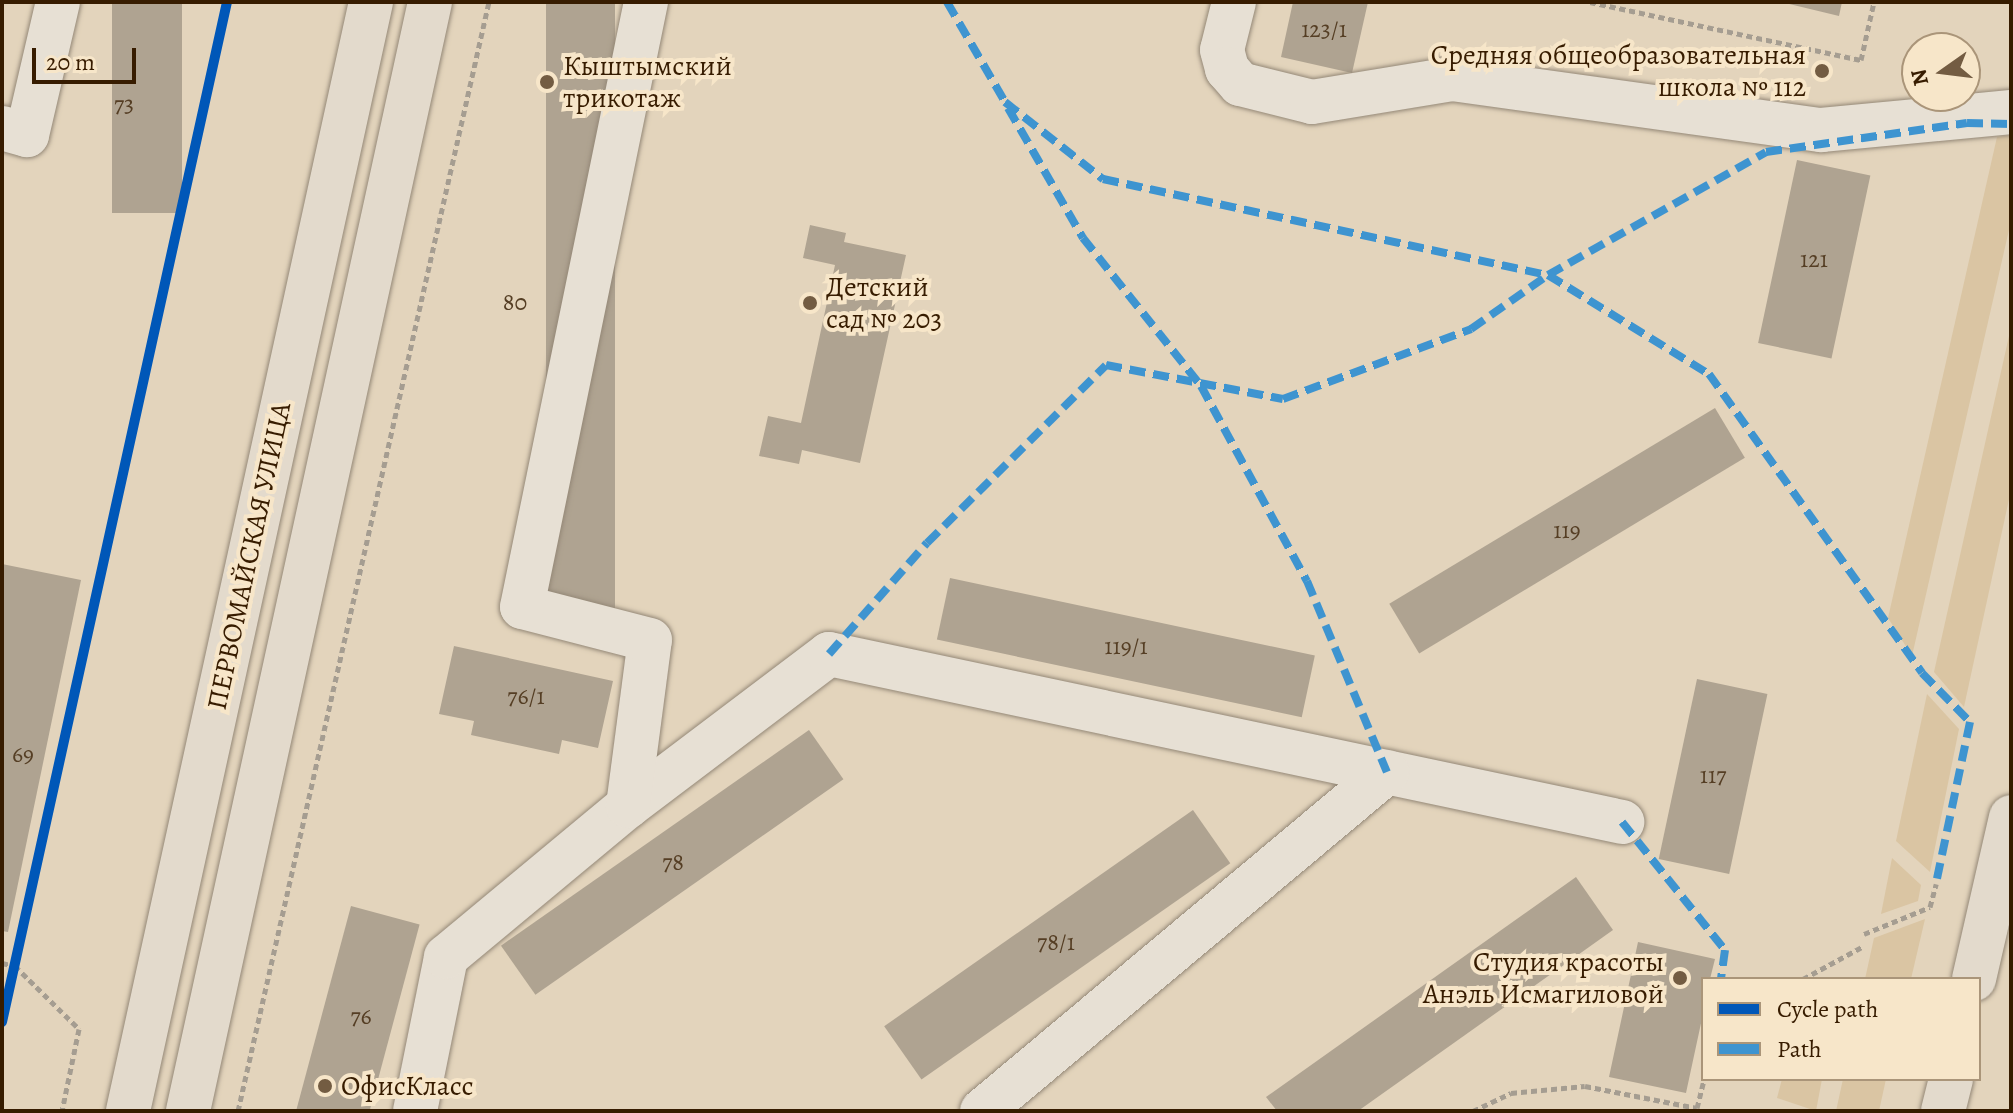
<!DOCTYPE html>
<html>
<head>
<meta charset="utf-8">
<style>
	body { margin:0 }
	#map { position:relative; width:2013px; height:1113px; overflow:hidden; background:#e3d4bc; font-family:Alegreya,serif }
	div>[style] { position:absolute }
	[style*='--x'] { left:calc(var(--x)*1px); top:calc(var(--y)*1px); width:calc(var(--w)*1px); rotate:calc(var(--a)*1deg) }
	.green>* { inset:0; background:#dac5a3 }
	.building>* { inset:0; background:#afa391; transform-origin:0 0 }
	.path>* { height:5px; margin-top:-2.5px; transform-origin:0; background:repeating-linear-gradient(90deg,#a59d91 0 6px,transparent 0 10px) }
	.roads { filter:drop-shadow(0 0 2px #948877) drop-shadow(0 0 2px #948877) }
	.minor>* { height:44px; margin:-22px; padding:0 22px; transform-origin:22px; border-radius:22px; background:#e7e0d4 }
	.major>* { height:44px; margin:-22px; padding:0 22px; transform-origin:22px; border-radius:22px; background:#e3dacc }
	.quiet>* { height:8px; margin-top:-4px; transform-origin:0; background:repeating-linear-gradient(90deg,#3e94d0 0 16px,transparent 0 24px) }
	.cycleway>* { height:10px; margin:-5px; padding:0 5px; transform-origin:5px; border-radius:5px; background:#0057b8 }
	.dots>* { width:22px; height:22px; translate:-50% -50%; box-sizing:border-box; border:4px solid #f7e6c9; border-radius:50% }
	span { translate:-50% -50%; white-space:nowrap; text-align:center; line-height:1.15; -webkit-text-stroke:8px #f7e6c9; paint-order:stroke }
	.number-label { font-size:24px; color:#553e24 }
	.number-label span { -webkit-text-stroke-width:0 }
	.poi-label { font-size:28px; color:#371c00 }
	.right { translate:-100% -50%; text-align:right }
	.left { translate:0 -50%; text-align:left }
	.street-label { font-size:28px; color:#371c00 }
	.frame { position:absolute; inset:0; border:4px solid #371c00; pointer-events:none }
	.legend { position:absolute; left:1701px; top:977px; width:280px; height:104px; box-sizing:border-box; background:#f7e6c9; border:2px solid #aa9579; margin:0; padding:10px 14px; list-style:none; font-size:24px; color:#371c00 }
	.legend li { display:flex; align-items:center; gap:16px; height:40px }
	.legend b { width:40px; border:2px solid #aa9579 }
	.north { position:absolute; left:1901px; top:32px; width:80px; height:80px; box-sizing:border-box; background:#f7e6c9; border:2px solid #aa9579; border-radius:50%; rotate:256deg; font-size:22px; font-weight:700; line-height:32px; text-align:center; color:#371c00 }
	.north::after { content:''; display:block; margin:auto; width:28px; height:36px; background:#735c42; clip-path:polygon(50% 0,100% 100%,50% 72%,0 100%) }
	.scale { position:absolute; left:32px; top:48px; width:104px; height:36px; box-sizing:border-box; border:4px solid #371c00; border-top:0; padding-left:10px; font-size:24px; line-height:28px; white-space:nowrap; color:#371c00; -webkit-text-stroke:6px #f7e6c9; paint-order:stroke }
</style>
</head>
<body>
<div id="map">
	<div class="green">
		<div style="clip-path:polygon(2011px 135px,2011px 221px,1912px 656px,1888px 618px,1997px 137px)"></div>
		<div style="clip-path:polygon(2011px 327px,2011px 490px,1964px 707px,1934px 672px)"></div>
		<div style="clip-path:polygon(1927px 694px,1959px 729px,1930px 872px,1896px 841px)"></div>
		<div style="clip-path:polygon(1892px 858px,1921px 885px,1918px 901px,1881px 914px)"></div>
		<div style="clip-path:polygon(1925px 919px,1911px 979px,1865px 979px,1874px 938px)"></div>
		<div style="clip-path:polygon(1782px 1079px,1822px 1079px,1816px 1111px,1777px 1098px)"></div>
		<div style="clip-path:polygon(1843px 1079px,1886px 1079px,1879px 1111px,1836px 1111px)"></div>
	</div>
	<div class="building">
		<div style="left:112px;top:2px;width:70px;height:211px"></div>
		<div style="left:546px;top:2px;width:69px;height:616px"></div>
		<div style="clip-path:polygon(1293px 2px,1368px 2px,1352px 73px,1281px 57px)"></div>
		<div style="clip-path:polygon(1781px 2px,1842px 2px,1839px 16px)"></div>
		<div style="left:1797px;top:160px;width:75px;height:187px;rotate:12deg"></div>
		<div style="clip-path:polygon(810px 225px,846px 233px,844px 242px,906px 255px,860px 463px,802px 450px,799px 464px,759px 456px,768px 416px,801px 423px,835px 265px,803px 258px)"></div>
		<div style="left:1715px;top:408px;width:58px;height:380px;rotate:59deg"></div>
		<div style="clip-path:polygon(2px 564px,81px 580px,8px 932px,2px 931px)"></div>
		<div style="left:950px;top:578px;width:373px;height:63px;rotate:12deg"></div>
		<div style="clip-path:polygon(454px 646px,613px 681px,598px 748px,562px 740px,559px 754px,471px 735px,474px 721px,439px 714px)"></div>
		<div style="left:1697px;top:679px;width:72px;height:184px;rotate:12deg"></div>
		<div style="left:809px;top:730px;width:60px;height:376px;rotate:55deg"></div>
		<div style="left:1193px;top:810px;width:65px;height:377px;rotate:55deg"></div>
		<div style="clip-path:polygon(1576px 877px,1613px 930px,1358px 1111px,1277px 1111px,1266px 1097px)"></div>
		<div style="left:351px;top:906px;width:71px;height:211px;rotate:15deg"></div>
		<div style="clip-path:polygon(1638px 942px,1715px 959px,1710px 979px,1703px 979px,1703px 1014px,1686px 1093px,1609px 1077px)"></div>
	</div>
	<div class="path">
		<div style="--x:1590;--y:2;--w:277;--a:12.1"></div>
		<div style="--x:1861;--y:60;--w:59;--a:-77.4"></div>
		<div style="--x:1864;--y:934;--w:71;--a:-22.2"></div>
		<div style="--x:1930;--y:907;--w:24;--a:-75"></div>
		<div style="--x:2;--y:963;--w:13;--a:13"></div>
		<div style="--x:15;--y:966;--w:90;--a:44.5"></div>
		<div style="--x:79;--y:1029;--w:84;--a:101.7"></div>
		<div style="--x:1803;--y:979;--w:67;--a:-28.5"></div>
		<div style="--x:238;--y:1111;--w:1137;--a:-77.25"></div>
		<div style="--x:1473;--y:1111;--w:42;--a:-25.3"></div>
		<div style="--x:1511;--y:1093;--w:74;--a:-5.4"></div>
		<div style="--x:1585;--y:1086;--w:114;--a:11.1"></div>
		<div style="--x:1697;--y:1108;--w:30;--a:-76"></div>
	</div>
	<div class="roads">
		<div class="minor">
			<div style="--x:1234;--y:2;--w:49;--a:104"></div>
			<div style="--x:1222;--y:50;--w:20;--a:75"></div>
			<div style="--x:1227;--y:69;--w:20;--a:49"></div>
			<div style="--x:1240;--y:84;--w:74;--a:14"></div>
			<div style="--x:1312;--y:102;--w:142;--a:-9.3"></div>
			<div style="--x:1452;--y:79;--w:373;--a:7.9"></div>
			<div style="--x:1821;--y:130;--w:191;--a:-5.4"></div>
			<div style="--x:2;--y:128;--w:26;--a:16"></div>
			<div style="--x:27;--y:135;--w:137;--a:-76.9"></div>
			<div style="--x:628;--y:806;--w:252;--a:-37.1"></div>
			<div style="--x:829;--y:654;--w:811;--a:11.96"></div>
			<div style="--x:415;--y:1111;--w:157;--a:-78.6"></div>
			<div style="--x:446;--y:957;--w:236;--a:-39.7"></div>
			<div style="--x:628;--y:806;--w:167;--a:-82.5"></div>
			<div style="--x:650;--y:640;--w:132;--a:-165.5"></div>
			<div style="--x:522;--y:607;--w:618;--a:-78.42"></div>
			<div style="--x:982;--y:1111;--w:528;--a:-39.93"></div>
		</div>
		<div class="major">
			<div style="--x:1974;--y:979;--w:166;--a:-77.1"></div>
			<div style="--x:128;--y:1111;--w:1135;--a:-77.64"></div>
			<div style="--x:188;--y:1111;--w:1135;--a:-77.69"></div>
			<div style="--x:1943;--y:1111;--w:33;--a:-76"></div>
		</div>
	</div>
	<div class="quiet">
		<div style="--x:947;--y:2;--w:116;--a:59.9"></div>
		<div style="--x:1005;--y:102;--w:125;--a:38.2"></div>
		<div style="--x:1103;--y:179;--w:455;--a:12.2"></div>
		<div style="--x:1548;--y:275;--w:189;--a:31.6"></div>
		<div style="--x:1709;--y:374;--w:367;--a:54.5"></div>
		<div style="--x:1922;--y:673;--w:69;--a:45.6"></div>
		<div style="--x:1970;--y:722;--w:166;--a:101.9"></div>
		<div style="--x:1008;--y:108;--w:150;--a:60"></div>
		<div style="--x:1083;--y:238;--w:189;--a:51.4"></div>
		<div style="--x:1201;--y:386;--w:222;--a:61.5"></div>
		<div style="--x:1307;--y:581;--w:207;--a:67.3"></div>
		<div style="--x:829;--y:654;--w:148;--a:-48.6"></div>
		<div style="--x:927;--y:543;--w:252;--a:-44.8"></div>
		<div style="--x:1106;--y:365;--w:180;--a:10.9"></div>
		<div style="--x:1283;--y:399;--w:201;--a:-20.4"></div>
		<div style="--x:1471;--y:329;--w:94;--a:-35"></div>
		<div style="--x:1548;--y:275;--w:250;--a:-29.4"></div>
		<div style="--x:1766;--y:152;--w:203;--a:-8.2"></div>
		<div style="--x:1967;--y:123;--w:44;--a:1.3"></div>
		<div style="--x:1622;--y:822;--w:164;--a:51.2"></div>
		<div style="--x:1725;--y:950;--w:29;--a:98"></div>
	</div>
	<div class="cycleway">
		<div style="--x:2;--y:1022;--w:1045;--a:-77.56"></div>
	</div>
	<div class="dots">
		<div style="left:1822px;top:71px;background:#735c42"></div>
		<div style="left:547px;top:82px;background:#735c42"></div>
		<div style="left:810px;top:303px;background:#735c42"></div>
		<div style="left:1680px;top:978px;background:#735c42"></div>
		<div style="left:325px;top:1086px;background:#735c42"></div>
	</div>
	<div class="number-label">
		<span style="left:1324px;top:30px">123/1</span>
		<span style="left:124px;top:105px">73</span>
		<span style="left:1814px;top:260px">121</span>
		<span style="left:515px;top:303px">80</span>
		<span style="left:1567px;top:531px">119</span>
		<span style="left:1126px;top:647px">119/1</span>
		<span style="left:526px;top:697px">76/1</span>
		<span style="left:23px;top:755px">69</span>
		<span style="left:1713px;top:776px">117</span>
		<span style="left:673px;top:863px">78</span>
		<span style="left:1056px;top:943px">78/1</span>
		<span style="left:361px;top:1017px">76</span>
	</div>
	<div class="poi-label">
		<span class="right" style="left:1806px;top:71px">Средняя общеобразовательная<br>школа № 112</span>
		<span class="left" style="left:563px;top:82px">Кыштымский<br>трикотаж</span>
		<span class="left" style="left:826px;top:303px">Детский<br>сад № 203</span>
		<span class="right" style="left:1664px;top:978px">Студия красоты<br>Анэль Исмагиловой</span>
		<span class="left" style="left:341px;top:1086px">ОфисКласс</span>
	</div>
	<div class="street-label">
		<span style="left:249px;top:556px;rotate:-78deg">ПЕРВОМАЙСКАЯ УЛИЦА</span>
	</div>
	<div class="frame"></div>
	<ul class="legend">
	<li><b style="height:10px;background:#0057b8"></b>Cycle path</li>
	<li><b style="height:10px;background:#3e94d0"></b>Path</li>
	</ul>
	<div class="north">N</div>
	<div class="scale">20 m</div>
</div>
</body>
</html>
